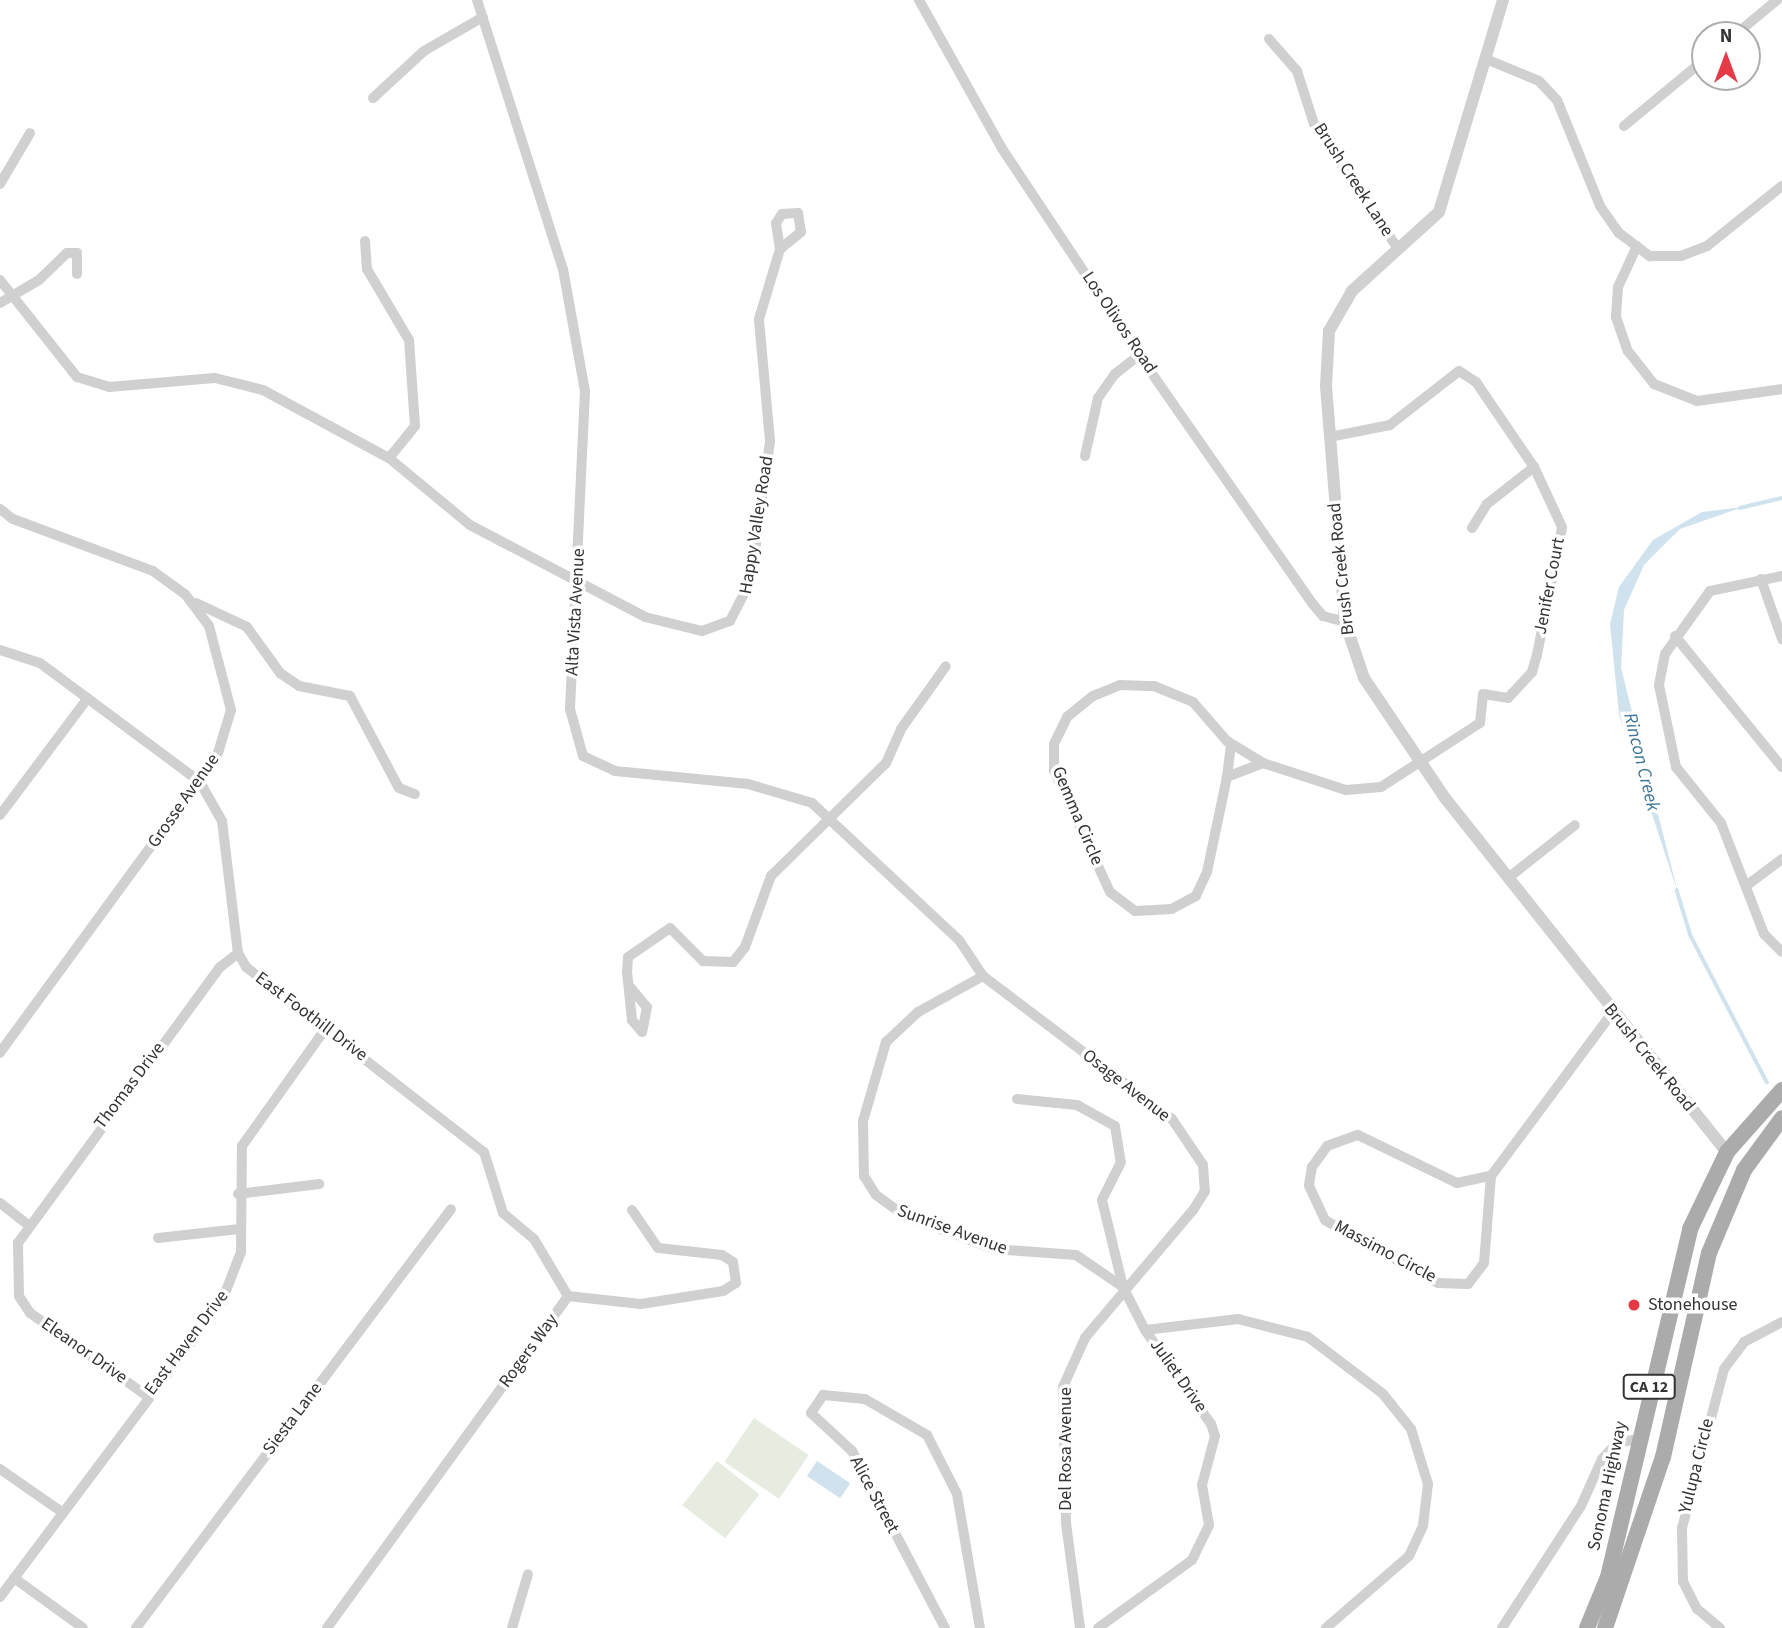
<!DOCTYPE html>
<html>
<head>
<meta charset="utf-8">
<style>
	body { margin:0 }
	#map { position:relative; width:1782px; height:1628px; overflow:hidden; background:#fff; font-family:"Source Sans 3",sans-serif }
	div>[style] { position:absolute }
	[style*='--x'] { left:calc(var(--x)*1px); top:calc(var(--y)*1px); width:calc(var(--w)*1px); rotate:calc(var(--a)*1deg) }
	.green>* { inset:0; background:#e6ecdf; transform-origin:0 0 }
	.water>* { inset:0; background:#cfe2ee; transform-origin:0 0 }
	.stream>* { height:3.5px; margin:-1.75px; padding:0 1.75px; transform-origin:1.75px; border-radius:1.75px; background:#cfe2ee }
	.minor>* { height:10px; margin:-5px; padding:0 5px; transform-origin:5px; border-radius:5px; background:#d0d0d0 }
	.tertiary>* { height:12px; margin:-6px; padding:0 6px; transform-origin:6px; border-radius:6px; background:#d0d0d0 }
	.primary>* { height:16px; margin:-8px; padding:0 8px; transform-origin:8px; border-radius:8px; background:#ababab }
	.dots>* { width:19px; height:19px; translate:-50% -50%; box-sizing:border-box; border:4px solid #fff; border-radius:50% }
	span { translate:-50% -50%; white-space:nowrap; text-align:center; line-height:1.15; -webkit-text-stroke:7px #fff; paint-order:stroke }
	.shield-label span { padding:2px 5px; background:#fff; border:2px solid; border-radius:5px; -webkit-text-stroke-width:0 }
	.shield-label { font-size:16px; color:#333; font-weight:700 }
	.street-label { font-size:18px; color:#333 }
	.poi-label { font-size:18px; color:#333 }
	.left { translate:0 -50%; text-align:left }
	.water-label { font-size:19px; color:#3f7597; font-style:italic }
	.north { position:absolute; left:1691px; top:21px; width:70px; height:70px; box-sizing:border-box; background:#fff; border:2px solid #adadad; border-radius:50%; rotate:0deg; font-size:19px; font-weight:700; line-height:28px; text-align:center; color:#333 }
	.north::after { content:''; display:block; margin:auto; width:24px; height:32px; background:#e63946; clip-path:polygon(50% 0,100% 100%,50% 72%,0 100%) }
</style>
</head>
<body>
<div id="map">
	<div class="green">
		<div style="left:754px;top:1418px;width:66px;height:53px;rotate:34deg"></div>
		<div style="left:717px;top:1461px;width:54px;height:56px;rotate:38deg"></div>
	</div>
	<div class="water">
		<div style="clip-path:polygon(1743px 507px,1680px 529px,1644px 565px,1624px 610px,1621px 668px,1678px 893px,1619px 714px,1610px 624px,1619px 587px,1653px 540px,1702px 512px)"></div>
		<div style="left:817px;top:1461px;width:40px;height:18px;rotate:34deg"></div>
	</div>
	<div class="stream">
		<div style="--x:1740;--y:508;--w:43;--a:-13.4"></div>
		<div style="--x:1677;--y:890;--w:48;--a:73.1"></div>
		<div style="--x:1691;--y:936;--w:165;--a:62.5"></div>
	</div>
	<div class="minor">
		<div style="--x:477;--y:0;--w:282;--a:72.3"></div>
		<div style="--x:563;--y:269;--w:124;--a:79.8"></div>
		<div style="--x:585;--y:391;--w:318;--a:92.7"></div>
		<div style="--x:570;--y:709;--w:49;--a:74.5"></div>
		<div style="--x:583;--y:756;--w:35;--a:25"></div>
		<div style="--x:615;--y:771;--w:134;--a:5.6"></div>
		<div style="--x:748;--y:784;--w:67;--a:16.5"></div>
		<div style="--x:812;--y:803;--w:201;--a:43"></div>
		<div style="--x:959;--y:940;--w:43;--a:56.3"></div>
		<div style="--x:983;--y:976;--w:237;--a:37.1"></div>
		<div style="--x:1172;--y:1119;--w:55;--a:56"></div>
		<div style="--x:1203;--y:1165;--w:26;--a:86"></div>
		<div style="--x:1205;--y:1191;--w:22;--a:122"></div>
		<div style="--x:1193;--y:1210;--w:167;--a:130.2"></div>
		<div style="--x:1085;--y:1338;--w:54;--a:114.2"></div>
		<div style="--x:1063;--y:1387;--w:136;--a:88.7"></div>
		<div style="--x:1066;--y:1523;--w:106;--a:82.4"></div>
		<div style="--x:919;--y:0;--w:168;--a:60.8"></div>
		<div style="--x:1001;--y:147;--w:250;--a:56.4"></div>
		<div style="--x:1139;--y:355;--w:302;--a:55.1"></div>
		<div style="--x:1312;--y:603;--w:17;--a:50"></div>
		<div style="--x:1323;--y:616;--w:23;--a:15"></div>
		<div style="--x:1735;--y:35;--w:55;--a:-39.8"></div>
		<div style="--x:1269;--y:39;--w:43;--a:48.8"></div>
		<div style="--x:1297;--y:71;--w:56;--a:72.2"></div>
		<div style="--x:1314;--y:124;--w:151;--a:56.1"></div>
		<div style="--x:1486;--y:59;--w:57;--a:22.5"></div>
		<div style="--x:1539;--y:81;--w:26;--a:47"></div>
		<div style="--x:1557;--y:100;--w:114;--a:67.9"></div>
		<div style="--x:1600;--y:206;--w:33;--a:55"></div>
		<div style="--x:1619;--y:233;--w:39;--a:37"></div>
		<div style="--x:1650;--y:256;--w:31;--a:0"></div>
		<div style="--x:1681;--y:256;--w:28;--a:-21"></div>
		<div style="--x:1707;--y:246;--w:96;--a:-38.7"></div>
		<div style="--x:373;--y:98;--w:69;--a:-42.7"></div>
		<div style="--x:424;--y:51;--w:68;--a:-30"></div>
		<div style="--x:1624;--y:126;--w:105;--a:-39.6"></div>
		<div style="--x:0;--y:184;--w:59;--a:-59.5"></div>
		<div style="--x:365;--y:241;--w:28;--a:86"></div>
		<div style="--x:367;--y:269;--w:82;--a:59.4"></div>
		<div style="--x:409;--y:340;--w:86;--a:86"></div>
		<div style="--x:415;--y:426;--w:41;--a:129.1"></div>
		<div style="--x:1637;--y:246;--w:45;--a:114.9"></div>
		<div style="--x:1618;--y:287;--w:30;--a:94"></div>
		<div style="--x:1616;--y:317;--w:36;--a:71"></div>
		<div style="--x:1628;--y:351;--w:42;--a:51.8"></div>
		<div style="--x:1654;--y:384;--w:46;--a:21.6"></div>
		<div style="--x:1697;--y:401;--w:86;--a:-8"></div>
		<div style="--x:0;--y:280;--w:124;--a:51.6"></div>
		<div style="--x:77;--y:377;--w:34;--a:17"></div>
		<div style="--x:109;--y:387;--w:106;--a:-4.9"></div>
		<div style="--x:215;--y:378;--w:49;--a:14"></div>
		<div style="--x:263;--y:390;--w:143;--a:28.4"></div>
		<div style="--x:389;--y:458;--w:105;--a:39.6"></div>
		<div style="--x:470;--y:525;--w:198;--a:27.7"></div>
		<div style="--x:645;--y:617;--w:59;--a:13.8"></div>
		<div style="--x:702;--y:631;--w:30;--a:-20"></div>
		<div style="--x:730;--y:621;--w:46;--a:-62.9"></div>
		<div style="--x:751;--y:580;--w:140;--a:-82.2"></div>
		<div style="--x:770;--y:441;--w:122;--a:-95.2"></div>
		<div style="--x:759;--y:319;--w:73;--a:-73.3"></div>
		<div style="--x:780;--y:249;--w:26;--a:-99"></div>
		<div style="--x:776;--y:223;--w:11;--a:-56"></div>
		<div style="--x:782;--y:214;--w:16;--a:-4"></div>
		<div style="--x:798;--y:213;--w:19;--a:81"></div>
		<div style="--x:801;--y:232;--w:27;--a:141"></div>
		<div style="--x:0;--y:303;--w:45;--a:-30.5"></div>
		<div style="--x:39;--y:280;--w:39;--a:-44"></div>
		<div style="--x:67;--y:253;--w:10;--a:0"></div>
		<div style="--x:77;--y:253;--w:21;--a:90"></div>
		<div style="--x:1085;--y:456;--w:59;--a:-77.4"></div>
		<div style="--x:1098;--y:398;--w:29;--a:-55"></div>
		<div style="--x:1115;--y:374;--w:31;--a:-38"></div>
		<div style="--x:0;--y:509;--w:16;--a:38"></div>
		<div style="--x:13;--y:519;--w:149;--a:20.4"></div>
		<div style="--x:153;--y:571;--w:39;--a:36"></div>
		<div style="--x:185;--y:594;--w:40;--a:53"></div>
		<div style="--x:209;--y:626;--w:87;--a:75.3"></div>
		<div style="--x:231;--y:710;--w:48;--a:106.9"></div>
		<div style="--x:217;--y:756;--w:368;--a:126.2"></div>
		<div style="--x:1472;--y:528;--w:28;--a:-58"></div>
		<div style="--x:1487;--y:504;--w:60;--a:-38.2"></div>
		<div style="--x:1782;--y:576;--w:74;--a:168.2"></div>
		<div style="--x:1710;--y:591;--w:77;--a:125.5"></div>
		<div style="--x:1665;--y:654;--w:32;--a:101"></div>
		<div style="--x:1659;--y:685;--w:84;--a:78.3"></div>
		<div style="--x:1676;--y:767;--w:72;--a:51.2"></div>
		<div style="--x:1721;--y:823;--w:119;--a:68.8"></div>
		<div style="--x:1764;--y:934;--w:25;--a:45"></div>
		<div style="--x:1761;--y:579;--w:64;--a:70.7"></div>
		<div style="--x:196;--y:603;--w:56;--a:25.2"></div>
		<div style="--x:247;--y:627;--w:57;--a:54.3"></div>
		<div style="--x:280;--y:673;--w:23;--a:34"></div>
		<div style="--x:299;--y:686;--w:52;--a:11.1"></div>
		<div style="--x:350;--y:696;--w:104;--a:62"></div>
		<div style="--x:399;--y:788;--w:17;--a:21"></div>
		<div style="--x:1675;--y:636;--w:169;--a:50.8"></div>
		<div style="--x:0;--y:650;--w:42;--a:18"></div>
		<div style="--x:40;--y:663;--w:199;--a:36.6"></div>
		<div style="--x:200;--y:782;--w:45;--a:60.6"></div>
		<div style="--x:222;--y:821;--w:133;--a:83.1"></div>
		<div style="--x:238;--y:953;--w:16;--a:60"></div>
		<div style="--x:246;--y:967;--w:301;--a:37.9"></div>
		<div style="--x:484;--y:1152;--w:64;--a:72.7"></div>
		<div style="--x:503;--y:1213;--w:40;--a:40"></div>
		<div style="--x:534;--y:1239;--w:66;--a:59.2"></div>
		<div style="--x:1263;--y:763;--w:39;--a:159"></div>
		<div style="--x:1227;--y:777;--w:97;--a:101.9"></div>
		<div style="--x:1207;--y:872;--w:26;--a:115"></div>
		<div style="--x:1196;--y:896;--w:27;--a:152"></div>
		<div style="--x:1172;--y:909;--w:37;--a:177"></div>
		<div style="--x:1135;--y:911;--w:31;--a:-143"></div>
		<div style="--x:1110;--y:892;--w:133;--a:-114.8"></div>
		<div style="--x:1054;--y:771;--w:27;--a:-90"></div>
		<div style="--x:1054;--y:744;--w:30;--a:-64"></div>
		<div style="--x:1067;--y:717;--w:33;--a:-39"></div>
		<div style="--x:1093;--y:696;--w:29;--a:-22"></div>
		<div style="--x:1120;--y:685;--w:34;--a:2"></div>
		<div style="--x:1154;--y:686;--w:42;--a:22.3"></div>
		<div style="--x:1193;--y:702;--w:52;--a:48.9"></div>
		<div style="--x:1227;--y:741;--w:42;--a:31.4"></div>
		<div style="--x:1263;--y:763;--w:87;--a:18"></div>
		<div style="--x:1346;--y:790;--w:35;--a:-5"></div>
		<div style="--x:1381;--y:787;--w:118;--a:-32.9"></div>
		<div style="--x:1480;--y:723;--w:29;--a:-84"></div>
		<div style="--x:1483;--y:694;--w:25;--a:9"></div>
		<div style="--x:1508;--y:698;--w:35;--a:-47"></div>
		<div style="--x:1532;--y:672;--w:18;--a:-74"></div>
		<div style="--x:1537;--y:655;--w:130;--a:-78.9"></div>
		<div style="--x:1562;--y:527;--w:66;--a:-115"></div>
		<div style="--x:1534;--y:467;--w:103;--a:-124.3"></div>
		<div style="--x:1476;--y:382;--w:20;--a:-147"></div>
		<div style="--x:1459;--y:371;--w:88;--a:142"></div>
		<div style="--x:1390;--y:425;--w:61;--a:168.7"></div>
		<div style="--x:1227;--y:777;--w:32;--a:-83"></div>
		<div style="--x:0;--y:815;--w:146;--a:-53.1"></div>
		<div style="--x:1508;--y:878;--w:85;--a:-38.3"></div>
		<div style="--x:1746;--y:886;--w:45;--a:-36.9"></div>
		<div style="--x:983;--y:976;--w:74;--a:151"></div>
		<div style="--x:918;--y:1012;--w:44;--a:136.8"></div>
		<div style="--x:886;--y:1042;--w:82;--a:106.2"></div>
		<div style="--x:863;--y:1121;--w:55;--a:89"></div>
		<div style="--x:864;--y:1176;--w:22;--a:58"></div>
		<div style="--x:876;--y:1195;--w:36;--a:36"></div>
		<div style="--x:905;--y:1216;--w:95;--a:20.3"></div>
		<div style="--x:994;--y:1249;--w:82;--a:4.2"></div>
		<div style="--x:1076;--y:1255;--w:57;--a:34.2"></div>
		<div style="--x:630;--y:987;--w:26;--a:50"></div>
		<div style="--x:647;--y:1007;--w:25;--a:101"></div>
		<div style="--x:642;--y:1032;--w:16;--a:-130"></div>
		<div style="--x:632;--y:1020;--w:48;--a:-95.9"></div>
		<div style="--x:627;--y:972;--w:15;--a:-86"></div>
		<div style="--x:628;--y:957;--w:51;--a:-34.6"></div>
		<div style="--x:670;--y:928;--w:47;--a:45"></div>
		<div style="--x:703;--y:961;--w:30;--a:2"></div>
		<div style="--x:733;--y:962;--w:19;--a:-51"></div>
		<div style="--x:745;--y:947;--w:76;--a:-69.9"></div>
		<div style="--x:771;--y:876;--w:161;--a:-44.5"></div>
		<div style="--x:886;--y:763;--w:37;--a:-66"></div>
		<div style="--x:901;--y:729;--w:77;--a:-54.5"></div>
		<div style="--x:1017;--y:1099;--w:60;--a:5.7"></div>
		<div style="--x:1077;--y:1105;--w:43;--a:28.9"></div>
		<div style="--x:1115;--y:1126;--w:36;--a:81"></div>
		<div style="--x:1121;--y:1162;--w:42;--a:116.6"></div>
		<div style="--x:1102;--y:1200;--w:89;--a:76.4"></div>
		<div style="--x:1123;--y:1287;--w:48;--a:62.9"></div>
		<div style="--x:1145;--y:1330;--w:94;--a:-6.7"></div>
		<div style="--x:1238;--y:1319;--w:72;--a:14.4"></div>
		<div style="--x:1308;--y:1337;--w:94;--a:37.2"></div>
		<div style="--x:1383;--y:1394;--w:45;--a:51.3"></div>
		<div style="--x:1411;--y:1429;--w:58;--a:72.8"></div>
		<div style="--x:1428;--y:1484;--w:42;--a:96.8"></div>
		<div style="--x:1423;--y:1526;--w:33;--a:115"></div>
		<div style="--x:1409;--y:1556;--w:110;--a:139.1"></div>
		<div style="--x:1491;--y:1176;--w:87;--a:94.6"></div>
		<div style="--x:1484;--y:1263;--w:26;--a:127"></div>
		<div style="--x:1468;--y:1284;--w:30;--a:-178"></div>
		<div style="--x:1438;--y:1283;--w:129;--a:-150.9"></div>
		<div style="--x:1325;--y:1220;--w:38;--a:-115"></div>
		<div style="--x:1309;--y:1185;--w:18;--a:-81"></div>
		<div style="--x:1312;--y:1167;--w:26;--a:-54"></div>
		<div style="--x:1327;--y:1146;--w:33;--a:-20"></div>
		<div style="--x:1358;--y:1135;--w:110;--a:25.9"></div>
		<div style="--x:1457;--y:1183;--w:35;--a:-12"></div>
		<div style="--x:1491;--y:1176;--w:203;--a:-53.4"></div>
		<div style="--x:238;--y:1194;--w:82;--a:-7"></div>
		<div style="--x:0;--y:1203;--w:34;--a:38"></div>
		<div style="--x:158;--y:1238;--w:82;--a:-6.3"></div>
		<div style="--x:568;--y:1296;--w:73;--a:6.3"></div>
		<div style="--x:641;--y:1304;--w:83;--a:-9"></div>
		<div style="--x:723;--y:1291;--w:15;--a:-32"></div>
		<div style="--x:736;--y:1283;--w:21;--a:-98"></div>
		<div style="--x:733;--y:1262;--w:13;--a:-148"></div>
		<div style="--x:722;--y:1255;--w:64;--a:-173.8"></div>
		<div style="--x:658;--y:1248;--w:46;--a:-124.4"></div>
		<div style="--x:147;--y:1396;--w:143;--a:-144.6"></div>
		<div style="--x:30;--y:1313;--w:20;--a:-123"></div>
		<div style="--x:19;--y:1296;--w:53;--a:-91.1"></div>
		<div style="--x:18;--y:1243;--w:341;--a:-53.8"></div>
		<div style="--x:219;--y:968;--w:24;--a:-38"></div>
		<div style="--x:0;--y:1469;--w:72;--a:34.8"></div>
		<div style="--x:14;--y:1578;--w:85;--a:35.9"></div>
		<div style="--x:0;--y:1597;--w:370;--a:-53.1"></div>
		<div style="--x:222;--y:1301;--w:53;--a:-68.8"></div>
		<div style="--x:241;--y:1252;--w:106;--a:-89.5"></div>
		<div style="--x:242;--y:1146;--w:145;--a:-54.6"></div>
		<div style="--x:136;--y:1628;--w:524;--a:-53.06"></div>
		<div style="--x:327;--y:1628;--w:410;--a:-54"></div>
		<div style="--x:512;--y:1628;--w:56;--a:-73.5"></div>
		<div style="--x:945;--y:1628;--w:200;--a:-117.7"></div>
		<div style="--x:852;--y:1451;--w:56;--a:-137.2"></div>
		<div style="--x:811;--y:1413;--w:22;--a:-56"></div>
		<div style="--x:823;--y:1395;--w:42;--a:5.4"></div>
		<div style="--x:865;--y:1399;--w:72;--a:30.1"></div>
		<div style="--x:927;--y:1435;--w:66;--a:63"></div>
		<div style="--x:957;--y:1494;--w:136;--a:80.3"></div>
		<div style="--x:1098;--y:1628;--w:116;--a:-35.9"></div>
		<div style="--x:1192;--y:1560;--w:39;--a:-64"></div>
		<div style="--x:1209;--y:1525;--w:41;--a:-99.9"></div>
		<div style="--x:1202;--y:1485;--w:51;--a:-75.1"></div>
		<div style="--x:1215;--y:1436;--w:13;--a:-108"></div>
		<div style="--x:1211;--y:1424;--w:115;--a:-125.1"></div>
		<div style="--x:1502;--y:1628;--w:145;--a:-57.1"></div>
		<div style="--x:1581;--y:1506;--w:51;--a:-65.9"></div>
		<div style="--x:1602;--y:1459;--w:22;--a:-47"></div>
		<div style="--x:1617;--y:1443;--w:20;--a:-11"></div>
		<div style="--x:1720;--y:1628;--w:30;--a:-140"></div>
		<div style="--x:1697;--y:1609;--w:30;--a:-117"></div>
		<div style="--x:1683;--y:1582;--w:54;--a:-91.1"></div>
		<div style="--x:1682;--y:1528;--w:164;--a:-75.2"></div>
		<div style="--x:1724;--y:1369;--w:34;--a:-53"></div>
		<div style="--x:1744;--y:1342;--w:43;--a:-27.8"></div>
	</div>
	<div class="tertiary">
		<div style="--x:1503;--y:0;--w:221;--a:106.8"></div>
		<div style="--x:1439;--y:212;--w:118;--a:137.8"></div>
		<div style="--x:1352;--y:291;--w:46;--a:119.9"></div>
		<div style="--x:1329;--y:331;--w:55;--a:93.1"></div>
		<div style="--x:1326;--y:386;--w:237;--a:85.4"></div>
		<div style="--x:1345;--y:622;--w:59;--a:71.3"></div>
		<div style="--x:1364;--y:678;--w:145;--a:56"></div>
		<div style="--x:1445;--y:798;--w:453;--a:51.5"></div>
	</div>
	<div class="primary">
		<div style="--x:1587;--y:1628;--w:55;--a:-67.6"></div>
		<div style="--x:1608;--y:1577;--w:358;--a:-76.7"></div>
		<div style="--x:1690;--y:1229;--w:85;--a:-64.3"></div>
		<div style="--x:1727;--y:1152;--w:83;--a:-48.4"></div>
		<div style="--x:1605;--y:1628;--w:181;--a:-71.3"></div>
		<div style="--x:1663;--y:1457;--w:209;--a:-77.3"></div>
		<div style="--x:1709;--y:1253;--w:90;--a:-67.1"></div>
		<div style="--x:1744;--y:1170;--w:64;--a:-53.8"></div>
	</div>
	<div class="dots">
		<div style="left:1634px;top:1305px;background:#e63946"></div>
	</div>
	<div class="shield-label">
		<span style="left:1649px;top:1387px">CA 12</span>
	</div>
	<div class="street-label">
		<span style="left:1353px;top:180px;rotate:57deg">Brush Creek Lane</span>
		<span style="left:1119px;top:323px;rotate:56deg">Los Olivos Road</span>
		<span style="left:757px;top:525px;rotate:-81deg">Happy Valley Road</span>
		<span style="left:1342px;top:569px;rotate:-96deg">Brush Creek Road</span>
		<span style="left:1550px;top:586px;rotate:-79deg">Jenifer Court</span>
		<span style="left:576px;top:612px;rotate:-87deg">Alta Vista Avenue</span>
		<span style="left:184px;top:801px;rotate:-55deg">Grosse Avenue</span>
		<span style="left:1077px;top:816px;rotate:67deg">Gemma Circle</span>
		<span style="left:311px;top:1017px;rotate:37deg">East Foothill Drive</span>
		<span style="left:1649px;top:1058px;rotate:51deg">Brush Creek Road</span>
		<span style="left:130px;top:1086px;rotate:-53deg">Thomas Drive</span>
		<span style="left:1126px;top:1086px;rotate:38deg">Osage Avenue</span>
		<span style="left:952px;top:1230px;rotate:20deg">Sunrise Avenue</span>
		<span style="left:1385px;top:1252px;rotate:28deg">Massimo Circle</span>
		<span style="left:187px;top:1343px;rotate:-53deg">East Haven Drive</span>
		<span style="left:84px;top:1351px;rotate:35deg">Eleanor Drive</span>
		<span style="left:529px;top:1351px;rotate:-54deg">Rogers Way</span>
		<span style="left:1178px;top:1376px;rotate:55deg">Juliet Drive</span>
		<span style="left:293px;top:1419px;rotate:-53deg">Siesta Lane</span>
		<span style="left:1066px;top:1449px;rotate:-90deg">Del Rosa Avenue</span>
		<span style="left:1697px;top:1466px;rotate:-76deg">Yulupa Circle</span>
		<span style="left:1608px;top:1486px;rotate:-78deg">Sonoma Highway</span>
		<span style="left:874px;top:1495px;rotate:62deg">Alice Street</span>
	</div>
	<div class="poi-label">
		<span class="left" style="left:1648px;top:1305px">Stonehouse</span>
	</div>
	<div class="water-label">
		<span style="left:1641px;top:762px;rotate:76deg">Rincon Creek</span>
	</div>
	<div class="north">N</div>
</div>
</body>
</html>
